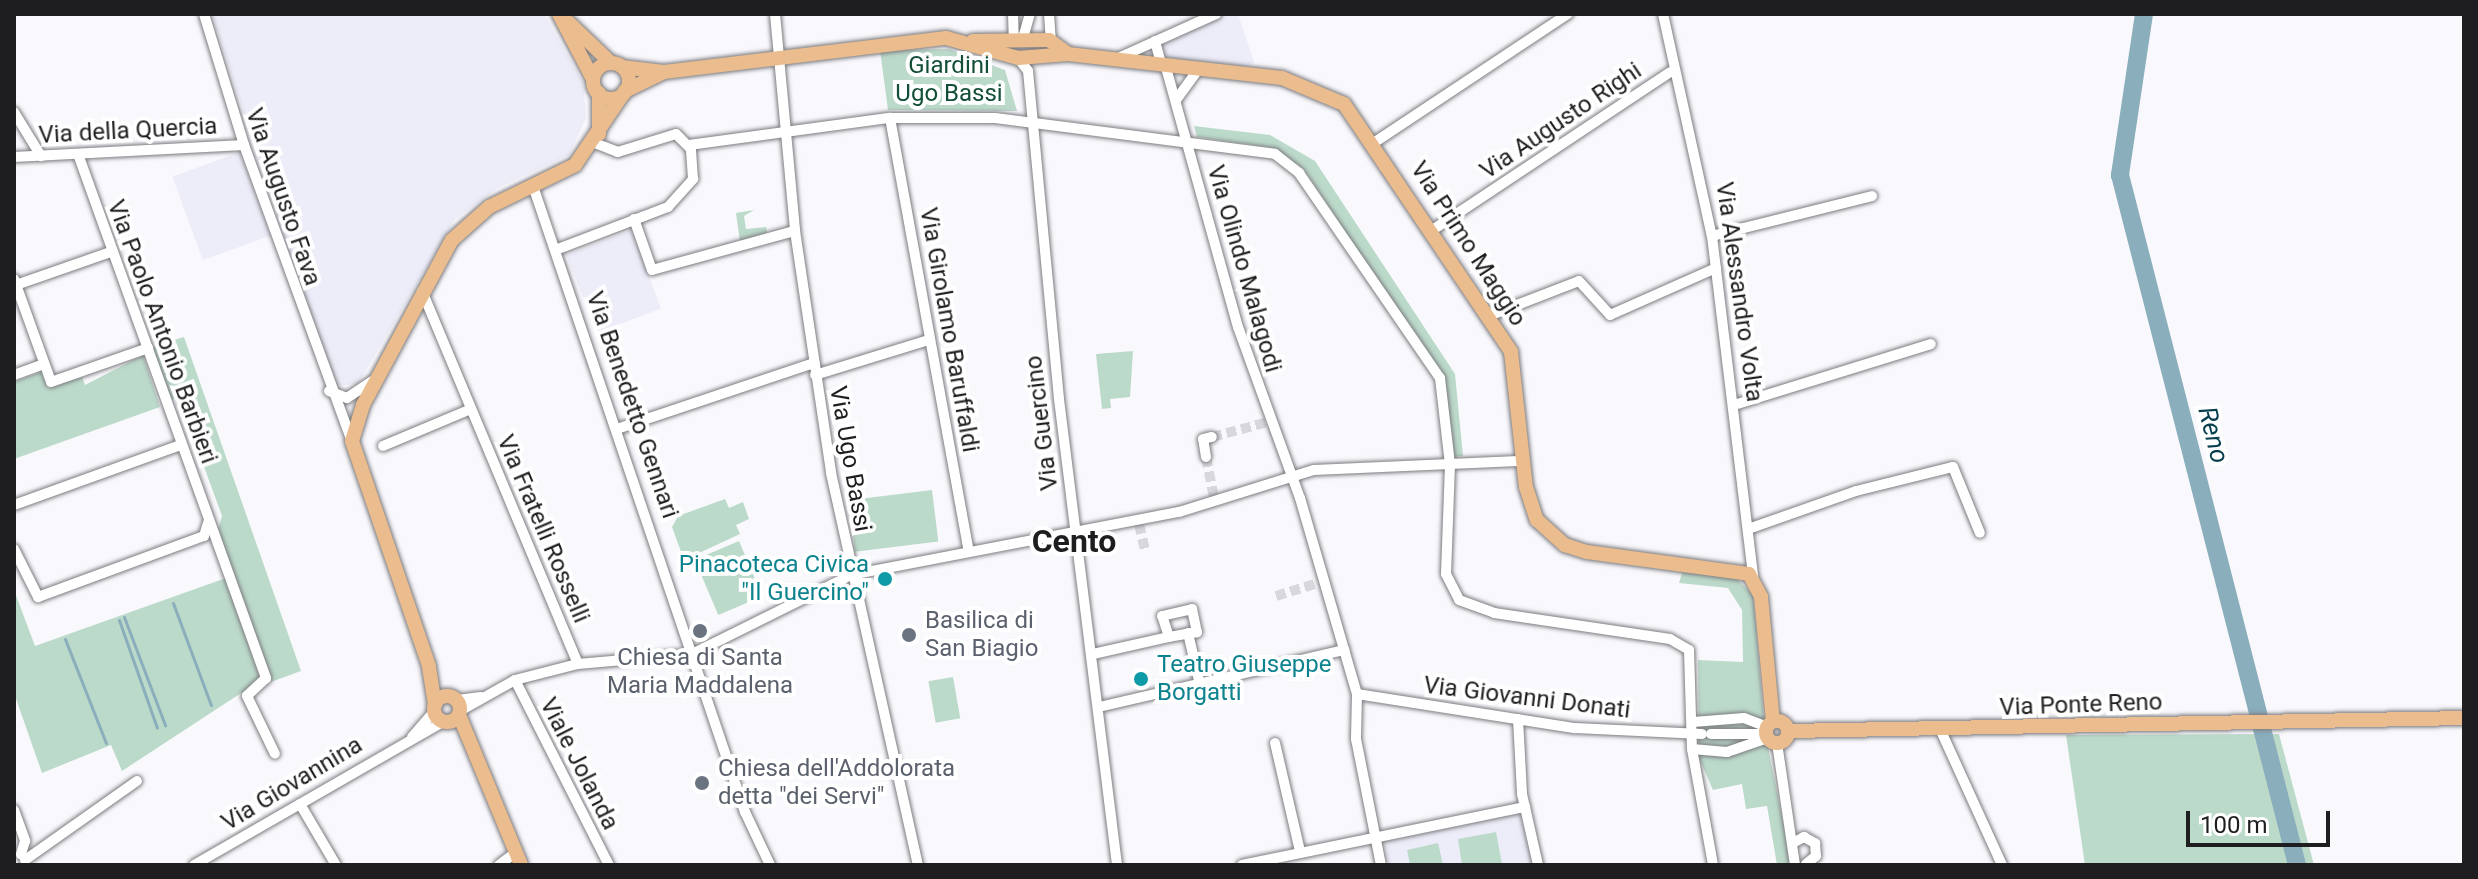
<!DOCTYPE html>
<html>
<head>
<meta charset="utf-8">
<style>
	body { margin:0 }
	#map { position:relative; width:2478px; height:879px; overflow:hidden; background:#f9f9fd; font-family:Roboto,sans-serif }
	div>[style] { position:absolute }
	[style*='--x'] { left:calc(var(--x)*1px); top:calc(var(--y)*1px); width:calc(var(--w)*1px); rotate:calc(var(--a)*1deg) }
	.built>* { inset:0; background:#ededf9; transform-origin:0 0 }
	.green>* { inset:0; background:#bcdaca; transform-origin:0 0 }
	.stream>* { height:3px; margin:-1.5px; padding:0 1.5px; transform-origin:1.5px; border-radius:1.5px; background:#8aaebc }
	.river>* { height:18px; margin:-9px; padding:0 9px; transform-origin:9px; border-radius:9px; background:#8aaebc }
	.minor-tunnel>* { height:10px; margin-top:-5px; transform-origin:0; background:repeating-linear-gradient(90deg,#d8d8dc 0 10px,transparent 0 15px) }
	.roads { filter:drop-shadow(0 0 2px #7c7c80) drop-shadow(0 0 2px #7c7c80) }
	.minor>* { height:10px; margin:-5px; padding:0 5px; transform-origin:5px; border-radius:5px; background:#fff }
	.major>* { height:14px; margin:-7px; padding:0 7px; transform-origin:7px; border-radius:7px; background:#eabc8e }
	.major>.ring { margin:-7px; padding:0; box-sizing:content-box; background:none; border:14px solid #eabc8e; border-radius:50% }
	.dots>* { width:22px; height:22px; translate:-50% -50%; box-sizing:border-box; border:4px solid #fff; border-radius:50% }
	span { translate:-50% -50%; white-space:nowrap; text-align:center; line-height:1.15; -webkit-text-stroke:8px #fff; paint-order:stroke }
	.park-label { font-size:24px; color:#124f36 }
	.street-label { font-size:24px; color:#1e1e20 }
	.culture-label { font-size:24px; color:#0d838f }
	.right { translate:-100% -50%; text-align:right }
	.left { translate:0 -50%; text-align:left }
	.worship-label { font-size:24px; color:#5b616d }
	.water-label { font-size:26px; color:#063e4d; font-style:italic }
	.district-label { font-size:32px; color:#1e1e20; font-weight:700 }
	.frame { position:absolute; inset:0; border:16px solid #1e1e20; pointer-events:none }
	.scale { position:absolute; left:2186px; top:811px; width:144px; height:36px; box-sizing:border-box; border:4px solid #1e1e20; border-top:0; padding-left:10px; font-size:24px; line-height:28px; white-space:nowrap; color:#1e1e20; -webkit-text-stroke:6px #fff; paint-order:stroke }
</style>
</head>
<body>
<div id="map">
	<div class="built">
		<div style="clip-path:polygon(212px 14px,544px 14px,583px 82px,586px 118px,569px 155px,498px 188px,455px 219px,358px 384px,332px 386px)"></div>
		<div style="clip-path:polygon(1225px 14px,1238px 14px,1254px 62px,1243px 68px,1165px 58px,1159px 42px)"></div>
		<div style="left:240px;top:152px;width:89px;height:72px;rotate:70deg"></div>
		<div style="left:631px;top:230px;width:84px;height:69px;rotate:69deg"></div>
		<div style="clip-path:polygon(1522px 809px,1534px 865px,1389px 865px,1383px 835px)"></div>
	</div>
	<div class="green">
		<div style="clip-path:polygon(949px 49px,1005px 70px,1017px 111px,888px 110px,880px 50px)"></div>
		<div style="clip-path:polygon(1194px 126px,1270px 135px,1315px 161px,1455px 374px,1463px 456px,1452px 457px,1443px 380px,1304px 169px,1274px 148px,1197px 137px)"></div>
		<div style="clip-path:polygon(754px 210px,744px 216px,746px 229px,766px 227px,768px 236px,740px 242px,736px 213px)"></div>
		<div style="clip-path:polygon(184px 337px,301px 671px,271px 682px,218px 529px,222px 516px,179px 398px,170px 400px,151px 347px)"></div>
		<div style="clip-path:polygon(1133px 351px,1130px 397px,1110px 399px,1111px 408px,1102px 409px,1096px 354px)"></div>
		<div style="clip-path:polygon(143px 355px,160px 407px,14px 459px,14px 382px,41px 372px,48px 388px,82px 377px,85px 385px)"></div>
		<div style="left:932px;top:490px;width:52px;height:84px;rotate:83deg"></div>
		<div style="clip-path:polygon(725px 499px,729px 508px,743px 502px,749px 519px,736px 525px,740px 534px,684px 560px,672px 527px,678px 516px)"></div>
		<div style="left:739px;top:541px;width:60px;height:48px;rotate:67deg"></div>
		<div style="clip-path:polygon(1683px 570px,1736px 578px,1753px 595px,1765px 733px,1792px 865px,1777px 865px,1767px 806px,1746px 809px,1742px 784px,1713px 790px,1699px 758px,1698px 660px,1743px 662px,1742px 610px,1728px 588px,1679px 583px)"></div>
		<div style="clip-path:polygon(226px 578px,261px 680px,122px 771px,111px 745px,42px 773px,14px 693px,14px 590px,35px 646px)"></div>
		<div style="left:953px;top:677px;width:42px;height:25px;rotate:80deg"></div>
		<div style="clip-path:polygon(2279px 734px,2314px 865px,2085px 865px,2066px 735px)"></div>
		<div style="clip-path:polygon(1496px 832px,1502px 864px,1462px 865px,1458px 839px)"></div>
		<div style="clip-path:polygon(1438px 843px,1443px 865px,1410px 865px,1407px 850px)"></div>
	</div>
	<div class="stream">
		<div style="--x:173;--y:603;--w:109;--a:69.6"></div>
		<div style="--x:124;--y:617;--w:116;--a:69.2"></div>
		<div style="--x:119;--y:620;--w:114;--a:70.6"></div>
		<div style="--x:65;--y:639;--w:112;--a:68.5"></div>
	</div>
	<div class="river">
		<div style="--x:2144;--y:14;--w:163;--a:98.5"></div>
		<div style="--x:2120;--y:175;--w:712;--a:75.61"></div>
	</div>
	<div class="minor-tunnel">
		<div style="--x:1212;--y:437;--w:58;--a:-15"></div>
		<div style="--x:1206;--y:457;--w:47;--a:78.9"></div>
		<div style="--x:1139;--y:524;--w:27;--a:77"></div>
		<div style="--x:1276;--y:596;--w:44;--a:-17.2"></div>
	</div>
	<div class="roads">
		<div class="minor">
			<div style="--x:204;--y:14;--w:137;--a:73"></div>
			<div style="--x:244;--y:145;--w:315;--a:70"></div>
			<div style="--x:775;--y:14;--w:218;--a:84.7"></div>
			<div style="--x:795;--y:231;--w:245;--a:81.5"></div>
			<div style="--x:831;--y:473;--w:402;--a:77.5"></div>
			<div style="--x:1013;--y:14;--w:24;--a:88"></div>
			<div style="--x:1049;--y:14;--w:27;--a:86"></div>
			<div style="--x:1663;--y:14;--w:227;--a:77.6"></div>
			<div style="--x:1712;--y:236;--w:343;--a:83.1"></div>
			<div style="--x:1023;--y:38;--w:25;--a:-74"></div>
			<div style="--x:1155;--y:41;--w:24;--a:75"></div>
			<div style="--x:1018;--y:58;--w:16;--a:52"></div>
			<div style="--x:1028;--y:71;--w:329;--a:84.6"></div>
			<div style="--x:1059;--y:399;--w:470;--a:82.9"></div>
			<div style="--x:1116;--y:59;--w:110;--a:-24.2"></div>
			<div style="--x:1165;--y:64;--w:273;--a:74.5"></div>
			<div style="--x:1238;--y:327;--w:182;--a:70.1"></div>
			<div style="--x:1300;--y:498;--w:204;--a:73.8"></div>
			<div style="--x:1357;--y:694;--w:45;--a:91.3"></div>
			<div style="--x:1356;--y:739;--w:128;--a:78.8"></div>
			<div style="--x:1176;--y:100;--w:39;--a:-54"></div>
			<div style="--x:14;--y:112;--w:52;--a:58.5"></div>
			<div style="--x:890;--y:118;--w:437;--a:79.7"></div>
			<div style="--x:1375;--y:142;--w:232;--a:-33.6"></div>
			<div style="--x:689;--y:145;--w:203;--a:-7.7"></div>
			<div style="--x:890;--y:118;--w:105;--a:0"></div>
			<div style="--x:995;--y:118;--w:282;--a:7.3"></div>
			<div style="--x:1275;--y:154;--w:31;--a:38"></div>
			<div style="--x:1299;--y:173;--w:249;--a:55.5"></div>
			<div style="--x:1440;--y:378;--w:88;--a:83.4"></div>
			<div style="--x:1450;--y:465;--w:109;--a:92.1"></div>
			<div style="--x:1446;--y:574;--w:29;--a:63"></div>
			<div style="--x:1459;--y:600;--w:37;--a:20"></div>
			<div style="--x:1494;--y:613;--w:178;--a:8.4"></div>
			<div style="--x:1670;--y:639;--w:22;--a:30"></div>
			<div style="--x:1689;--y:650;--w:99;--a:88.3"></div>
			<div style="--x:1692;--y:749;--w:118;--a:79.7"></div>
			<div style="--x:78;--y:154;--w:557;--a:70.26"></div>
			<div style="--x:266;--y:678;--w:26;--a:137"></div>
			<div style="--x:247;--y:696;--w:64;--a:64.2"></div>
			<div style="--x:14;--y:157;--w:230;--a:-3"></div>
			<div style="--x:533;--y:186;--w:661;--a:71.29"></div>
			<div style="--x:745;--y:812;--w:59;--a:64.7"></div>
			<div style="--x:634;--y:219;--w:54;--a:70.6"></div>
			<div style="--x:652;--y:270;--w:148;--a:-15.3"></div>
			<div style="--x:1434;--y:229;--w:283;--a:-33.6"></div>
			<div style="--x:1712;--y:236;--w:165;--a:-14"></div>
			<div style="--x:558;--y:249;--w:118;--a:-20.9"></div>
			<div style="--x:668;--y:207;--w:38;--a:-48"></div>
			<div style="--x:693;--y:179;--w:30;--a:-94"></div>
			<div style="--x:691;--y:149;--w:21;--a:-135"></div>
			<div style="--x:676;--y:134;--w:61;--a:162.8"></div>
			<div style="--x:618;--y:152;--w:26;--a:-159"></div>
			<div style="--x:14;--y:279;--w:109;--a:70.2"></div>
			<div style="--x:51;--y:382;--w:103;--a:-19.3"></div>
			<div style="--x:16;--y:285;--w:101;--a:-19.2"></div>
			<div style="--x:422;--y:291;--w:404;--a:67.3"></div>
			<div style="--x:1491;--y:315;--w:94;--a:-21.1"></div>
			<div style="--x:1579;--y:281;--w:46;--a:47.6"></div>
			<div style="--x:1610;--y:315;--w:116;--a:-23.9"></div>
			<div style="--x:14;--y:375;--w:32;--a:-20"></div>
			<div style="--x:815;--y:375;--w:119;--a:-17.1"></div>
			<div style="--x:329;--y:391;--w:19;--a:21"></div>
			<div style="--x:347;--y:398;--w:32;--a:-34"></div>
			<div style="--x:1734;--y:405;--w:206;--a:-17.2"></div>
			<div style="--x:620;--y:428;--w:205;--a:-18.5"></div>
			<div style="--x:383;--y:446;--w:95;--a:-22.8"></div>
			<div style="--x:1206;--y:457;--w:18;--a:-99"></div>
			<div style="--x:1203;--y:439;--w:9;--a:-13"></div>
			<div style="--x:14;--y:505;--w:177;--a:-19.8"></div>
			<div style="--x:1751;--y:528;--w:111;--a:-19.4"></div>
			<div style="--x:1856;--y:491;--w:100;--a:-13.9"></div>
			<div style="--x:1953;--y:467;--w:71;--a:67.8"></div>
			<div style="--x:14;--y:549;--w:54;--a:63.4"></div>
			<div style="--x:38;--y:597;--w:177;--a:-20.2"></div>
			<div style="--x:204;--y:536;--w:14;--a:-73"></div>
			<div style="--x:1192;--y:609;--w:24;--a:78"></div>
			<div style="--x:1197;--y:632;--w:28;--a:170"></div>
			<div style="--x:1169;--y:637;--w:22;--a:-108"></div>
			<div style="--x:1162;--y:616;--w:31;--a:-13"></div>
			<div style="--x:1188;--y:633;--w:53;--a:77"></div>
			<div style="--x:1093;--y:654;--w:78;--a:-12.6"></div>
			<div style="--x:515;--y:680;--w:208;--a:63.1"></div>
			<div style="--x:1357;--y:694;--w:221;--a:8.9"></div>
			<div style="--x:1575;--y:728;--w:127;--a:2.7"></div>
			<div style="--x:457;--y:700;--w:24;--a:-7"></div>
			<div style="--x:1099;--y:707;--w:252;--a:-13.1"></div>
			<div style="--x:460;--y:711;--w:63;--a:-29.4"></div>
			<div style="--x:515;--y:680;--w:65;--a:-14.3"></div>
			<div style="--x:578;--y:664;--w:114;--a:-5"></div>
			<div style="--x:692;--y:654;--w:178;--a:-26.4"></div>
			<div style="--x:851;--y:575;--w:334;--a:-10.9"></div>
			<div style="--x:1179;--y:512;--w:141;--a:-17.3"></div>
			<div style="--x:1314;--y:470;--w:210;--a:-2.5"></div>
			<div style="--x:1518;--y:719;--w:75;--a:86.9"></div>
			<div style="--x:1522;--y:794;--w:73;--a:77.3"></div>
			<div style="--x:1693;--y:722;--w:51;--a:-4.5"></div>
			<div style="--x:1744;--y:718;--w:25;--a:21"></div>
			<div style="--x:1941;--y:731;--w:147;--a:65.5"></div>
			<div style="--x:1711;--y:734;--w:48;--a:0"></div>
			<div style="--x:412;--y:737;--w:33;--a:-49"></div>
			<div style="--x:1275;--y:743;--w:111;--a:77"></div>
			<div style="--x:1777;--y:743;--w:123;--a:81.6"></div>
			<div style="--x:1692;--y:749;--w:35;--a:5"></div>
			<div style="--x:1727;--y:752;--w:43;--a:-18.9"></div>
			<div style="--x:300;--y:804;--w:71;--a:59.5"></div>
			<div style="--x:14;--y:810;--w:33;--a:70"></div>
			<div style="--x:25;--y:841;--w:14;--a:107"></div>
			<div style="--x:1793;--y:843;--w:13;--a:-29"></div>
			<div style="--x:1804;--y:837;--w:13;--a:29"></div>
			<div style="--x:1815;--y:843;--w:13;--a:86"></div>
			<div style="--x:1816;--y:856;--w:13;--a:141"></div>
			<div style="--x:25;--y:860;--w:137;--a:-35.2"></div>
			<div style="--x:194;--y:865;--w:287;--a:-29.9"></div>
			<div style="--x:499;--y:865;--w:20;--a:-37"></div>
			<div style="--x:1242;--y:865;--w:289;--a:-11.6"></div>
		</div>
		<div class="major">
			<div style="--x:559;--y:14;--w:73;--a:62.4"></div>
			<div style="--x:565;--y:19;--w:64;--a:43.7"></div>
			<div style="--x:973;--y:41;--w:76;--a:-0.8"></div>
			<div style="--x:1049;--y:40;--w:24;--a:36"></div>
			<div class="ring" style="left:593px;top:63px;width:22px;height:22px"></div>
			<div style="--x:622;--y:67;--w:42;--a:6.8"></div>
			<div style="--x:599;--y:93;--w:41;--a:90"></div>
			<div class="ring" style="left:434px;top:696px;width:12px;height:12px"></div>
			<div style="--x:435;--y:705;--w:39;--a:-99"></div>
			<div style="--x:429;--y:666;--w:238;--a:-108.9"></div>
			<div style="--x:352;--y:441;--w:38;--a:-73"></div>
			<div style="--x:363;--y:405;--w:187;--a:-61.7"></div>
			<div style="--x:452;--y:240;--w:50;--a:-41.7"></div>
			<div style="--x:489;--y:207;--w:96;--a:-26"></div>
			<div style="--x:575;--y:165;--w:89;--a:-56"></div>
			<div style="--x:625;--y:91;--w:43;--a:-26"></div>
			<div style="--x:664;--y:72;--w:284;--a:-6.9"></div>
			<div style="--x:946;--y:38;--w:75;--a:15.5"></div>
			<div style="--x:1018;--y:58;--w:50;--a:-4.6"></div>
			<div style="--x:1068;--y:54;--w:215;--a:6.4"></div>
			<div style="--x:1282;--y:78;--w:67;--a:22.8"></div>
			<div style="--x:1344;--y:104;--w:299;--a:56"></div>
			<div style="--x:1511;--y:352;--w:136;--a:83.7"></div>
			<div style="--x:1526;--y:487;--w:35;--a:72"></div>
			<div style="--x:1537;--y:520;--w:38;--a:42"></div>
			<div style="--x:1565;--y:545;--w:23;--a:18"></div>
			<div style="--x:1587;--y:552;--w:163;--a:7.7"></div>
			<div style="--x:1749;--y:574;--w:26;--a:62"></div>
			<div style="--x:1761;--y:597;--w:125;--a:84.5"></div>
			<div style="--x:459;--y:715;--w:162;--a:67.5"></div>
			<div class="ring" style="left:1766px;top:721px;width:8px;height:8px"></div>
			<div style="--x:1789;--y:731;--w:675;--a:-1.1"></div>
		</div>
	</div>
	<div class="dots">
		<div style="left:885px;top:579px;background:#0f9aa8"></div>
		<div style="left:700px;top:631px;background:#6b7280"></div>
		<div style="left:909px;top:635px;background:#6b7280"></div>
		<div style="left:1141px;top:679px;background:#0f9aa8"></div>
		<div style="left:702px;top:783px;background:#6b7280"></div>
	</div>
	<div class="park-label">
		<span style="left:949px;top:80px">Giardini<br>Ugo Bassi</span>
	</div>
	<div class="street-label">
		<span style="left:1561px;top:121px;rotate:-34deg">Via Augusto Righi</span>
		<span style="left:128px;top:131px;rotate:-3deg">Via della Quercia</span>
		<span style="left:283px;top:197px;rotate:71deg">Via Augusto Fava</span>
		<span style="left:1468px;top:244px;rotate:57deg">Via Primo Maggio</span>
		<span style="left:1244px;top:269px;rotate:74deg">Via Olindo Malagodi</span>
		<span style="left:1739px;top:292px;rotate:82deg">Via Alessandro Volta</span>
		<span style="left:949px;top:330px;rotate:80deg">Via Girolamo Baruffaldi</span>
		<span style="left:162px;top:332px;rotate:70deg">Via Paolo Antonio Barbieri</span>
		<span style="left:632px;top:405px;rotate:71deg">Via Benedetto Gennari</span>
		<span style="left:1042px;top:423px;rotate:-97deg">Via Guercino</span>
		<span style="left:850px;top:459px;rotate:80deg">Via Ugo Bassi</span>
		<span style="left:543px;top:529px;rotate:67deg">Via Fratelli Rosselli</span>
		<span style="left:1527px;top:698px;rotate:7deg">Via Giovanni Donati</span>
		<span style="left:2081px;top:705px;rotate:-2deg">Via Ponte Reno</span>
		<span style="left:579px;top:764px;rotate:63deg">Viale Jolanda</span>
		<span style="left:292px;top:784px;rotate:-31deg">Via Giovannina</span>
	</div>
	<div class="culture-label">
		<span class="right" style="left:869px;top:579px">Pinacoteca Civica<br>"Il Guercino"</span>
		<span class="left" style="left:1157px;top:679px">Teatro Giuseppe<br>Borgatti</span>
	</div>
	<div class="worship-label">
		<span class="left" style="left:925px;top:635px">Basilica di<br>San Biagio</span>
		<span style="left:700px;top:672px">Chiesa di Santa<br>Maria Maddalena</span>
		<span class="left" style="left:718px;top:783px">Chiesa dell'Addolorata<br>detta "dei Servi"</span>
	</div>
	<div class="water-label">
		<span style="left:2213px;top:435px;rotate:76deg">Reno</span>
	</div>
	<div class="district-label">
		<span style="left:1074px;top:541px">Cento</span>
	</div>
	<div class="frame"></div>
	<div class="scale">100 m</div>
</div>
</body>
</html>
